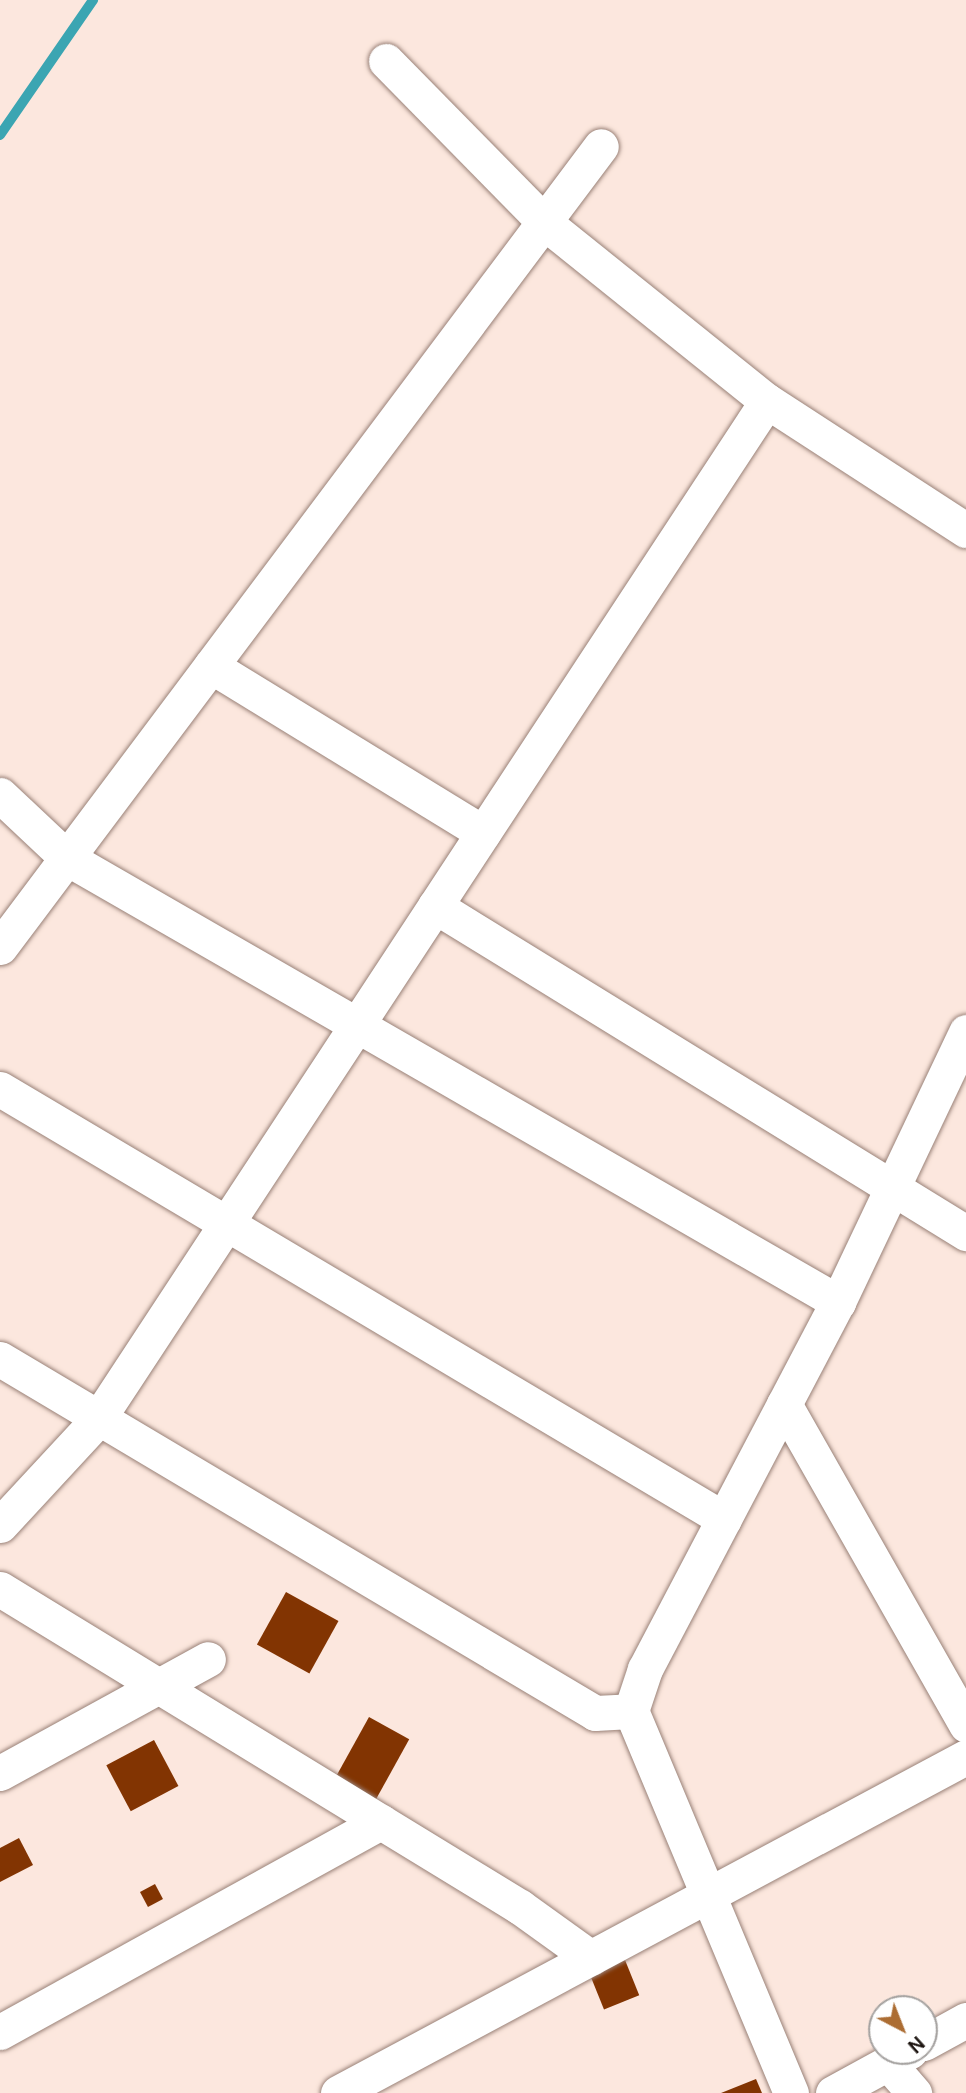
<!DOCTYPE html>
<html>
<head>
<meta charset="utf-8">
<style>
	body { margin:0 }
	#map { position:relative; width:966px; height:2093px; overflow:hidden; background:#fce7de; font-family:"DM Sans",sans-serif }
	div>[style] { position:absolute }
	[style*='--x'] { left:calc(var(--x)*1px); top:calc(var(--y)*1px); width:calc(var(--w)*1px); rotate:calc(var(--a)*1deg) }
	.stream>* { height:10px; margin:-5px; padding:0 5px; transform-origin:5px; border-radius:5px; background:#3ba5b2 }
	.building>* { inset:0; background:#823402; transform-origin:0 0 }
	.roads { filter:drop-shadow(0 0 2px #998177) drop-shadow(0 0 2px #998177) }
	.minor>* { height:35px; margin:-17.5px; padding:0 17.5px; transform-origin:17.5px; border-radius:17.5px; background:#fff }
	span { translate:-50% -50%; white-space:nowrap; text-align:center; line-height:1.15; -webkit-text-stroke:7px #fff; paint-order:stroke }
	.north { position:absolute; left:868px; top:1995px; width:70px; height:70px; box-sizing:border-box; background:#fff; border:2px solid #a4a19f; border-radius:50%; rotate:138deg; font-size:19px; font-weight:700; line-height:28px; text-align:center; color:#1c1410 }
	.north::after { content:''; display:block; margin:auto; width:24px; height:32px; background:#ac6d33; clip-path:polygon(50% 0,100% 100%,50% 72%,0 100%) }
</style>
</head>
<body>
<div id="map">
	<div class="stream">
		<div style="--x:0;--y:135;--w:164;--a:-55.4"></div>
	</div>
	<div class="building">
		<div style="left:286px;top:1592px;width:60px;height:60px;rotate:29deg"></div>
		<div style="left:369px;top:1717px;width:46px;height:70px;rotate:29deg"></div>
		<div style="left:154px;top:1740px;width:52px;height:54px;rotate:62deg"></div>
		<div style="clip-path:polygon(19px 1838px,33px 1865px,0 1882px,0 1848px)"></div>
		<div style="left:155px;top:1884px;width:17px;height:17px;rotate:62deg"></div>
		<div style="left:625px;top:1960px;width:38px;height:38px;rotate:68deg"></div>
		<div style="clip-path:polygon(756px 2079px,762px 2093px,721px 2093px)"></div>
	</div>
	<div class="roads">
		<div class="minor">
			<div style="--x:386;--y:61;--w:226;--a:45.5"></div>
			<div style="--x:544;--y:222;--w:286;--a:38.8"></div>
			<div style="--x:767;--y:401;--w:237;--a:33"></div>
			<div style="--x:211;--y:666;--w:319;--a:31.5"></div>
			<div style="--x:0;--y:795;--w:92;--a:43.2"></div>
			<div style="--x:67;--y:858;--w:890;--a:29.94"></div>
			<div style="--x:435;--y:906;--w:624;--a:31.63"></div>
			<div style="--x:0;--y:947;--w:1001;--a:-53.12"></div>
			<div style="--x:0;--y:1089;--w:842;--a:30.71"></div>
			<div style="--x:0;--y:1359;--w:692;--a:30.75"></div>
			<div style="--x:595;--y:1713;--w:36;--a:-3"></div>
			<div style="--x:784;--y:1404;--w:369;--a:60.4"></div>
			<div style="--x:0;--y:1525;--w:144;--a:-47.2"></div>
			<div style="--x:98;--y:1419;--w:1218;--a:-56.69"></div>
			<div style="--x:0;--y:1589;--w:610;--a:31.45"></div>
			<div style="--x:520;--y:1907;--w:87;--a:35.7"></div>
			<div style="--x:0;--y:1773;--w:237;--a:-28.7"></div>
			<div style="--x:0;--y:2032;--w:435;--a:-28.9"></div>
			<div style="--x:924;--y:2043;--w:48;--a:-28.7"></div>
			<div style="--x:888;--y:2063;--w:40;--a:49"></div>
			<div style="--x:338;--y:2093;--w:712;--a:-28.15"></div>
			<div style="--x:791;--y:2093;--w:414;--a:-112.7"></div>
			<div style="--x:631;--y:1711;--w:44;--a:-71.6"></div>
			<div style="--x:645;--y:1669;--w:415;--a:-62.3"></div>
			<div style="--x:838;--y:1302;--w:299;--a:-64.6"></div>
			<div style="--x:833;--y:2093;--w:88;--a:-28.6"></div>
		</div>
	</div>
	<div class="north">N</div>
</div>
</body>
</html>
